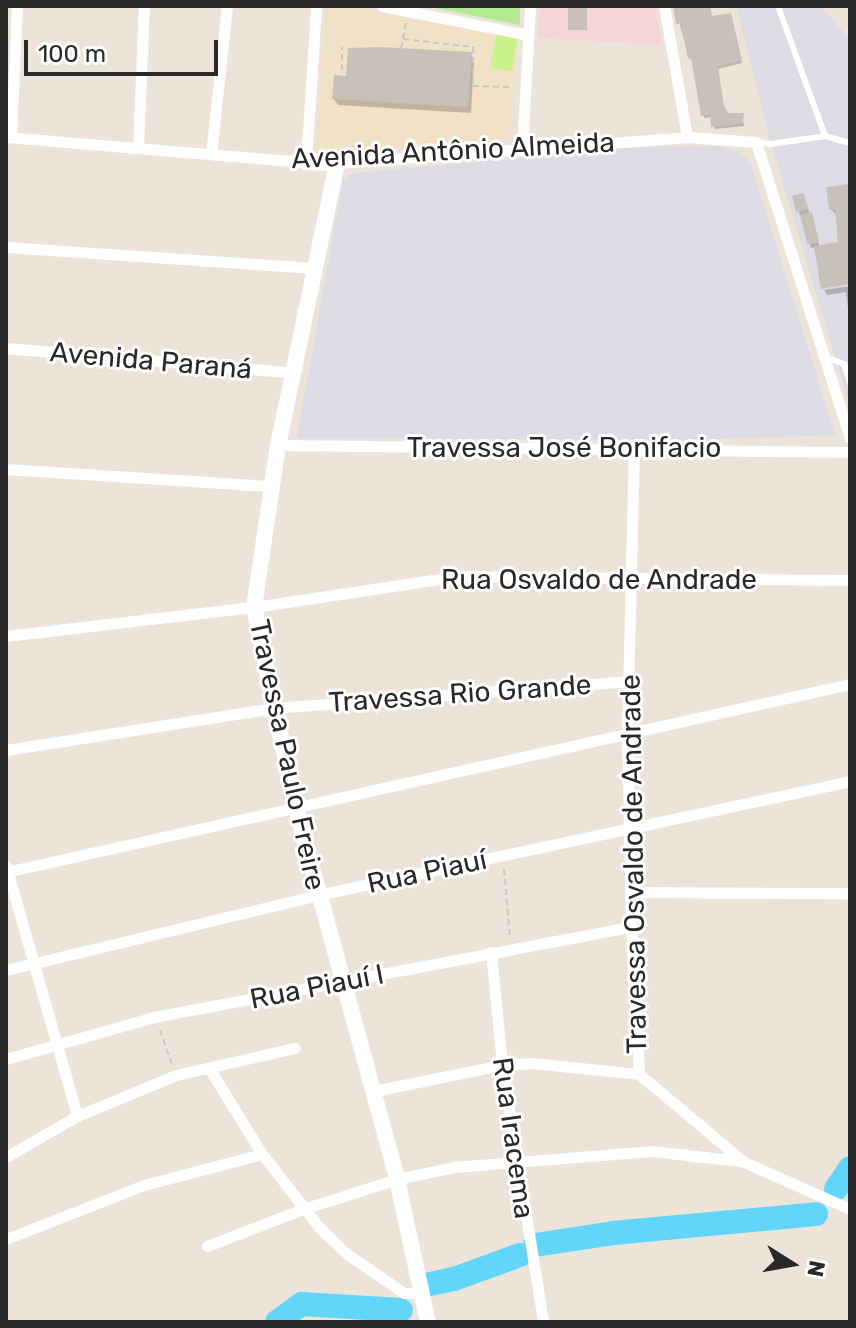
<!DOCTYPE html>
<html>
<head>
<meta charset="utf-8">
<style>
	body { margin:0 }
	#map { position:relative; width:856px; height:1328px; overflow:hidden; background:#ede4d9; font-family:Rubik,sans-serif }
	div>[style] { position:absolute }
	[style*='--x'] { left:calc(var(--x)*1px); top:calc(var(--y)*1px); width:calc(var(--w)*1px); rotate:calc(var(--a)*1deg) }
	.industrial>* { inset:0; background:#dddbe4 }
	.education>* { inset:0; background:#f1e2c7 }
	.medical>* { inset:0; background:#f5d5d8 }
	.green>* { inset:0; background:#b1ea90 }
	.pitch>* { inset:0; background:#c9f28a; transform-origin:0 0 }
	.shadow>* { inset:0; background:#0003 }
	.river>* { height:24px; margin:-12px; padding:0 12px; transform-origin:12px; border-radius:12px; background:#61d6fa }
	.building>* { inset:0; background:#c8c1b9; transform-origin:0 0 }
	.path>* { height:2px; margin-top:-1px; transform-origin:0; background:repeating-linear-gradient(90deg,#c7c7c7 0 6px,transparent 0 10px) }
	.lane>* { height:6px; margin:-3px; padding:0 3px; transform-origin:3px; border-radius:3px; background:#fff }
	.street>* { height:11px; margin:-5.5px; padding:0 5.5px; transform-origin:5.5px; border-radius:5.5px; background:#fff }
	.secondary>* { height:16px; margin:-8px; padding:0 8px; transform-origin:8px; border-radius:8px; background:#fff }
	span { translate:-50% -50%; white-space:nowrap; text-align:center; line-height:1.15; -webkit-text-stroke:6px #fff; paint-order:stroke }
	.street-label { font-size:28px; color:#292929 }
	.frame { position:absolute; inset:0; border:8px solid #292929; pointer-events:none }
	.north { position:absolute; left:752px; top:1224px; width:80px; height:80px; -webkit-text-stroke:6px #fff; paint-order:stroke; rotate:101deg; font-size:22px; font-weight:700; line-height:32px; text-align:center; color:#292929 }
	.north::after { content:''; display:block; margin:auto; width:28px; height:36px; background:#292929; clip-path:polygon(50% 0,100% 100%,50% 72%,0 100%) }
	.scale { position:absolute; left:24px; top:40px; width:194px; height:36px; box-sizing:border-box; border:4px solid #292929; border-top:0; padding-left:10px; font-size:24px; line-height:28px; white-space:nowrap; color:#292929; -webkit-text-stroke:6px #fff; paint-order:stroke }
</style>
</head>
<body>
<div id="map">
	<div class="industrial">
		<div style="clip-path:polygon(736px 6px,821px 6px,850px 40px,850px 407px,771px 144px)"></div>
		<div style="clip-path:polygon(720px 146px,742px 154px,751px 164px,835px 435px,692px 440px,297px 438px,343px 180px,355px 173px,637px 147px)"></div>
	</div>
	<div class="education">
		<div style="clip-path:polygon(326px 6px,344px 6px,518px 38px,509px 138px,364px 151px,316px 150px)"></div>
	</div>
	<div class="medical">
		<div style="clip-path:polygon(540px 6px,655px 6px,662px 45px,538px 38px)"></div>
	</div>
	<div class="green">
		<div style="clip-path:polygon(426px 6px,520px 6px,520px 25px)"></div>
	</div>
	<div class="pitch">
		<div style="left:496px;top:34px;width:22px;height:34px;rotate:10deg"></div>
	</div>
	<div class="shadow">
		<div style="clip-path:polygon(675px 6px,710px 6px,712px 18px,731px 18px,742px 63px,718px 69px,724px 111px,727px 115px,742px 115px,744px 126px,715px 129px,712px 117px,704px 118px,694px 60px,689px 58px)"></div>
		<div style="clip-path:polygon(470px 53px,474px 60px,471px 113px,338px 105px,334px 99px)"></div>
		<div style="clip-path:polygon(850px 186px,850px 282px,816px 247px,811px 248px,794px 197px,805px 199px,820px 247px,841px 244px,837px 216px,831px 209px)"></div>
		<div style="clip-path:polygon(850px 286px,850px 325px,846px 292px,827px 295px,824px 290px)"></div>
	</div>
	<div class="river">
		<div style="--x:836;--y:1189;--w:25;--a:-56"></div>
		<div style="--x:535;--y:1245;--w:79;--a:-8.7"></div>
		<div style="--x:613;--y:1233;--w:204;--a:-5.3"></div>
		<div style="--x:430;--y:1284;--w:25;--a:-12"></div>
		<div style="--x:454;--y:1279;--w:70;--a:-20"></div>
		<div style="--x:277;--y:1322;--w:31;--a:-36"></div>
		<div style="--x:302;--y:1304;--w:99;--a:3.5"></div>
	</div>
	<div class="building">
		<div style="left:568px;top:6px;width:19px;height:24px"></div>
		<div style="clip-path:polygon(673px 6px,710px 6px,712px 16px,731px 13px,742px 60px,718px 66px,724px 106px,728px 113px,744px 113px,743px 123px,711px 127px,710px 114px,701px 116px,691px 58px,688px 59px,681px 23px,676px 24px)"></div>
		<div style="clip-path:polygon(381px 47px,472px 52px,468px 107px,332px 99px,334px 75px,346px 76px,348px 48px)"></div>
		<div style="clip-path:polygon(850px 184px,850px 284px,821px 289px,814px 246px,838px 242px,835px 209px,829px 210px,826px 187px)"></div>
		<div style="left:804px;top:193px;width:17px;height:12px;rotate:77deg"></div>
		<div style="left:812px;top:212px;width:31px;height:12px;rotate:77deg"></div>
	</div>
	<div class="path">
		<div style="--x:406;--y:23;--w:16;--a:101"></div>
		<div style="--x:403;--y:39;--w:70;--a:6.5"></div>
		<div style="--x:473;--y:47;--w:39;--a:90"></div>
		<div style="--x:473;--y:86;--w:40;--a:1.4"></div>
		<div style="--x:401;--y:48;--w:8;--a:-76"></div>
		<div style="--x:342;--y:70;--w:23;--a:-90"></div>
		<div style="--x:504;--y:869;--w:69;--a:85"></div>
		<div style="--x:160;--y:1030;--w:37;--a:71"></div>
	</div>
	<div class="lane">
		<div style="--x:778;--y:6;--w:138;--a:70.1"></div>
		<div style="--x:756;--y:142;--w:15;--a:8"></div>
		<div style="--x:771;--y:144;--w:55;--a:-8.4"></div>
		<div style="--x:825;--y:136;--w:26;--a:16"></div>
		<div style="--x:824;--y:356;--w:22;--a:22"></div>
		<div style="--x:844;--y:364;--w:19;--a:72"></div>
	</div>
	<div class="street">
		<div style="--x:382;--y:6;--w:149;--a:11.2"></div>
		<div style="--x:664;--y:6;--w:133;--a:80"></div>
		<div style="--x:6;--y:137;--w:301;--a:4.8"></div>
		<div style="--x:306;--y:162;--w:156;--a:-86.3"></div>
		<div style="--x:11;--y:137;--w:131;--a:-87.4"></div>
		<div style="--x:138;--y:148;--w:142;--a:-87.6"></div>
		<div style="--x:522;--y:150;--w:144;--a:-86.8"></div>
		<div style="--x:211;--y:154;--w:149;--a:-83.8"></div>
		<div style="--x:337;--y:163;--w:351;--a:-4.2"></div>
		<div style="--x:687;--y:137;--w:69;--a:4.1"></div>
		<div style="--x:756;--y:142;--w:311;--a:72.4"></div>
		<div style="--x:6;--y:247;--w:311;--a:3.9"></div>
		<div style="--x:6;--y:348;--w:290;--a:4.9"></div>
		<div style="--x:278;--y:445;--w:572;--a:0.7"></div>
		<div style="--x:634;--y:448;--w:286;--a:91.4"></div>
		<div style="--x:627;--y:734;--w:193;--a:88.8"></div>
		<div style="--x:631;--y:927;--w:147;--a:86.9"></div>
		<div style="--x:639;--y:1074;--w:137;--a:40"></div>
		<div style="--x:744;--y:1162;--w:116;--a:23.9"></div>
		<div style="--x:6;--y:469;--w:267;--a:3.7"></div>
		<div style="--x:6;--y:636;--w:250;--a:-6.7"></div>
		<div style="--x:254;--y:607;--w:206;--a:-8.6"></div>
		<div style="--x:458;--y:576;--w:392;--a:0.6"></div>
		<div style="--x:6;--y:750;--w:270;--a:-8.9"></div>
		<div style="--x:273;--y:708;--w:357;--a:-4.3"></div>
		<div style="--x:6;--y:866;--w:260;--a:74.1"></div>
		<div style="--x:6;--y:872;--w:865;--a:-12.56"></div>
		<div style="--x:631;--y:892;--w:219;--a:0.3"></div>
		<div style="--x:491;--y:952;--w:114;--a:84.4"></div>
		<div style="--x:502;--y:1065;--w:260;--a:80.9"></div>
		<div style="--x:6;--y:970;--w:321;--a:-13.5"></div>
		<div style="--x:318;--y:895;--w:544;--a:-12.09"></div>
		<div style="--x:6;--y:1059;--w:154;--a:-15.8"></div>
		<div style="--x:154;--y:1017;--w:485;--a:-10.7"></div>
		<div style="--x:209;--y:1068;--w:101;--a:58.4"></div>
		<div style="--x:262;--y:1154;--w:93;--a:52"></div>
		<div style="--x:319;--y:1227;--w:39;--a:44"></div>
		<div style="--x:347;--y:1254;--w:69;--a:34.4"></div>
		<div style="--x:404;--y:1293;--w:17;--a:0"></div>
		<div style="--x:374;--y:1091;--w:131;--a:-11.5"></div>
		<div style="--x:502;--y:1065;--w:30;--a:-4"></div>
		<div style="--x:532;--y:1063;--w:108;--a:5.9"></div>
		<div style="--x:6;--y:1157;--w:82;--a:-30"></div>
		<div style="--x:77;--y:1116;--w:107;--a:-22.5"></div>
		<div style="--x:176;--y:1075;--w:122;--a:-12.8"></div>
		<div style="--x:6;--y:1239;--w:148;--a:-21.4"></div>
		<div style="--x:144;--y:1185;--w:122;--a:-14.7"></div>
		<div style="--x:207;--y:1246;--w:103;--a:-21.1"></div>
		<div style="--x:303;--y:1209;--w:99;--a:-17.7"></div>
		<div style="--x:397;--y:1179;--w:58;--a:-11.9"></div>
		<div style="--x:454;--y:1167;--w:198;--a:-4.6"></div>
		<div style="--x:651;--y:1151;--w:90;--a:6.4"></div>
	</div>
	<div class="secondary">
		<div style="--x:306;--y:162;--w:31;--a:2"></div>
		<div style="--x:337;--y:163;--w:288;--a:101.8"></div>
		<div style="--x:278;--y:445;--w:164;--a:98.4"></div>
		<div style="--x:254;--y:607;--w:202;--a:78.3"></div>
		<div style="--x:295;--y:805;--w:388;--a:74.7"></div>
		<div style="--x:397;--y:1179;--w:146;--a:77.8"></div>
	</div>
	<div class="street-label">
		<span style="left:453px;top:151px;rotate:-3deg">Avenida Antônio Almeida</span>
		<span style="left:151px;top:361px;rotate:5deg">Avenida Paraná</span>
		<span style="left:564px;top:448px">Travessa José Bonifacio</span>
		<span style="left:599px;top:580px">Rua Osvaldo de Andrade</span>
		<span style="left:460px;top:694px;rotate:-4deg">Travessa Rio Grande</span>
		<span style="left:287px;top:755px;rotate:78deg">Travessa Paulo Freire</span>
		<span style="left:634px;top:864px;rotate:-91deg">Travessa Osvaldo de Andrade</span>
		<span style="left:427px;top:872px;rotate:-12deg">Rua Piauí</span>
		<span style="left:317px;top:987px;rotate:-11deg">Rua Piauí I</span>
		<span style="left:513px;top:1138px;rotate:82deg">Rua Iracema</span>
	</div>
	<div class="frame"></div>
	<div class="north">N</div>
	<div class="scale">100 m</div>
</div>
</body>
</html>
